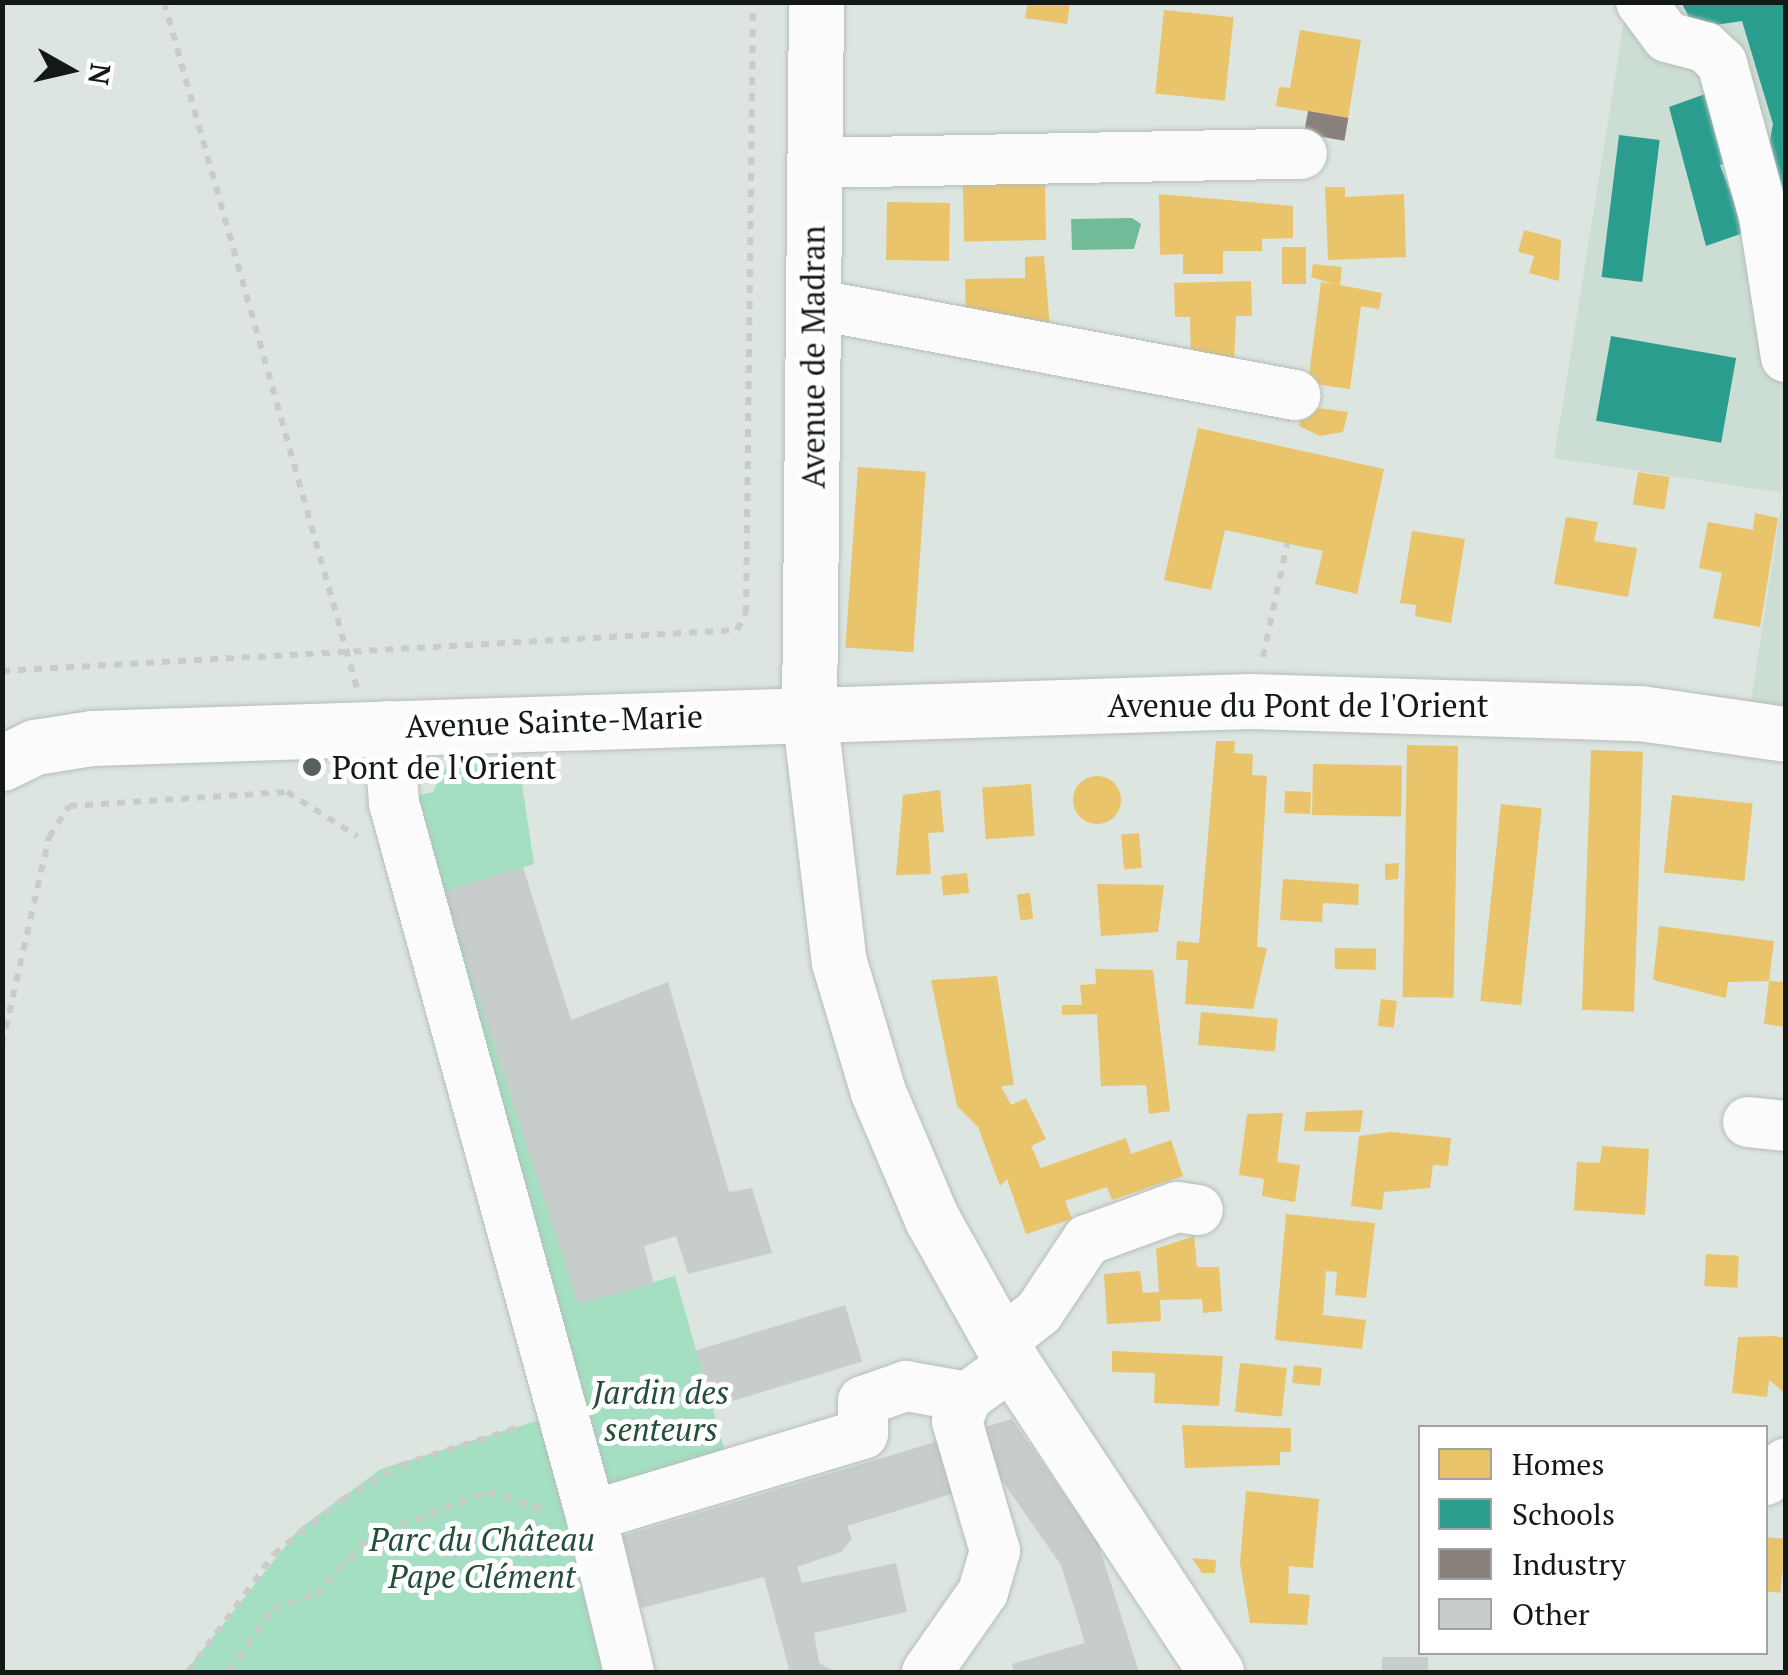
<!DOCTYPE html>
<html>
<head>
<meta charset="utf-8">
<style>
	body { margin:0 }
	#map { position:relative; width:1788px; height:1675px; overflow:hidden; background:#dce5e0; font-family:"PT Serif",serif }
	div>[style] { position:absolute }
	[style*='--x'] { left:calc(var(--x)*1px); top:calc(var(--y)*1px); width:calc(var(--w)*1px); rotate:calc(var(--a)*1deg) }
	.built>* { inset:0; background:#ccddd3 }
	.green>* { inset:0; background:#a4dfc2 }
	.water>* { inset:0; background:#72bb99 }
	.homes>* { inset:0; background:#e9c46a; transform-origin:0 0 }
	.round { border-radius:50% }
	.schools>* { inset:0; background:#2a9d8f; transform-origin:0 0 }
	.industry>* { inset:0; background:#8a817c; transform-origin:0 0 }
	.building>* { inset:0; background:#c7cdca; transform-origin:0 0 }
	.path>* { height:6px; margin-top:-3px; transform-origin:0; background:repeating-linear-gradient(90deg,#cacccb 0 8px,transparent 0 16px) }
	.roads { filter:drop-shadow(0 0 2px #b6bdba) drop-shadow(0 0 2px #b6bdba) }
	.minor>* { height:50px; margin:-25px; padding:0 25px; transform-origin:25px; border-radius:25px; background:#fafbfa }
	.major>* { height:55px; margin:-27.5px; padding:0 27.5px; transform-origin:27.5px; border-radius:27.5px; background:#fafbfa }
	.dots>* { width:28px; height:28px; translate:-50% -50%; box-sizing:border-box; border:5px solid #fff; border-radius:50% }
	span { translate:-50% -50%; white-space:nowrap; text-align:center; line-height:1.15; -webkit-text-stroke:10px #fff; paint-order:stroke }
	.street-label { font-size:32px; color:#131916 }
	.poi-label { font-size:32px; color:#131916 }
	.left { translate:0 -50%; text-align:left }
	.park-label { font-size:32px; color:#244e39; font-style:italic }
	.frame { position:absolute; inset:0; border:5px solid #131916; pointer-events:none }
	.legend { position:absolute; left:1418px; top:1425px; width:350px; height:230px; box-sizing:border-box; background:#fff; border:2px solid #a1a3a2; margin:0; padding:12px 18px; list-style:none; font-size:30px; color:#131916 }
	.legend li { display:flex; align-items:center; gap:20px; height:50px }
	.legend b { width:50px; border:2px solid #a1a3a2 }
	.north { position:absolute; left:20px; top:20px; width:100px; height:100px; -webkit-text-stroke:8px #fff; paint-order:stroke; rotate:98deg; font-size:28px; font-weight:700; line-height:40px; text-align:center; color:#131916 }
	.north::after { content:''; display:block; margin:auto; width:35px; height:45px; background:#131916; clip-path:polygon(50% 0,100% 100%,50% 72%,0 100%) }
</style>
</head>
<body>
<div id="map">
	<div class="built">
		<div style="clip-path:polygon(1627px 3px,1785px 3px,1785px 734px,1747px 728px,1783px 493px,1554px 458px)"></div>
	</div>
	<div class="green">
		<div style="clip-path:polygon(448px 762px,519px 764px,534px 864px,445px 891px,579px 1303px,675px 1276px,728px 1462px,616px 1494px,604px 1484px,403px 799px,433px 792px)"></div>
		<div style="clip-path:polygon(562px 1413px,619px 1672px,185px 1672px,299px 1529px,381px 1469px)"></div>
	</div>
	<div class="water">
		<div style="clip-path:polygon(1132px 218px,1141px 224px,1134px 249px,1072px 250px,1071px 219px)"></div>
	</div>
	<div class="homes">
		<div style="clip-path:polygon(1028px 2px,1070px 2px,1067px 24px,1025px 18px)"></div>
		<div style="left:1164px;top:10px;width:70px;height:84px;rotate:6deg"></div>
		<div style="clip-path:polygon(1300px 30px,1361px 40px,1348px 118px,1276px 106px,1279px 87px,1290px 88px)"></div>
		<div style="left:1045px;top:182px;width:58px;height:82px;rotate:89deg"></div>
		<div style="clip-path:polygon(1325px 187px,1345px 187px,1345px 197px,1404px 194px,1406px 257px,1328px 260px)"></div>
		<div style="clip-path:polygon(1159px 194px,1293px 206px,1293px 238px,1262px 239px,1262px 251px,1223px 251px,1223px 274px,1183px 274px,1183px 254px,1160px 255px)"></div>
		<div style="left:887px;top:202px;width:63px;height:58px;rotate:1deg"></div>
		<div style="clip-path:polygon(1524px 230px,1561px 240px,1559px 281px,1529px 273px,1534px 256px,1518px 252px)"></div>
		<div style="left:1282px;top:247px;width:24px;height:37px"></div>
		<div style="clip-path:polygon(1044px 256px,1051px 340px,966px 327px,965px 279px,1025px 278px,1025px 257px)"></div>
		<div style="clip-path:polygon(1313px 264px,1342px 267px,1340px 285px,1382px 293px,1379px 309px,1361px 306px,1350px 389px,1308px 383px,1321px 282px,1334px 284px,1311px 277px)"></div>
		<div style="clip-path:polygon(1251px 281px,1252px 316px,1236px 316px,1234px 366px,1191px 359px,1190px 317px,1175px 317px,1174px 283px)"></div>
		<div style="clip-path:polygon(1303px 406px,1348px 412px,1343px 432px,1320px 436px,1299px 426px)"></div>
		<div style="clip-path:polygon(1198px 428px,1384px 469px,1357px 594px,1315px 584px,1323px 551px,1225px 530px,1211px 590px,1164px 580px)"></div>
		<div style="left:858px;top:467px;width:68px;height:181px;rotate:4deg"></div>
		<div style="left:1638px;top:472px;width:32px;height:33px;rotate:9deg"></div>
		<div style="clip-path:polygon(1755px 513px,1778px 518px,1760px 627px,1713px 618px,1722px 573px,1699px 568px,1708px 522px,1753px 530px)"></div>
		<div style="clip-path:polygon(1566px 517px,1598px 522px,1594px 541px,1637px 548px,1628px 597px,1554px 584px)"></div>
		<div style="clip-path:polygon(1412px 531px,1465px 539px,1451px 623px,1415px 616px,1416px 605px,1400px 603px)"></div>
		<div style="clip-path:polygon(1216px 741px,1235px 741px,1234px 753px,1253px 754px,1252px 775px,1267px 776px,1257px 947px,1267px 948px,1253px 1009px,1185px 1004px,1188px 960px,1176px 960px,1177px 941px,1199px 943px)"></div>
		<div style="left:1407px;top:745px;width:51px;height:252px;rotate:1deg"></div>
		<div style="left:1591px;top:750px;width:52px;height:260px;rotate:2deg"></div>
		<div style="left:1313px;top:764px;width:89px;height:51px;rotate:1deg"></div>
		<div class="round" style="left:1073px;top:776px;width:48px;height:48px"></div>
		<div style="left:1031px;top:784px;width:52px;height:49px;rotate:86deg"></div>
		<div style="clip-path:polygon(940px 790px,944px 832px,928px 833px,931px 874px,896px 875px,903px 795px)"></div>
		<div style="left:1285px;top:791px;width:26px;height:22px;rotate:2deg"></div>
		<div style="left:1672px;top:795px;width:81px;height:78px;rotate:6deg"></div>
		<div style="left:1501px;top:804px;width:41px;height:198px;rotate:6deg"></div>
		<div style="left:1139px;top:833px;width:35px;height:18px;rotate:85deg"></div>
		<div style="clip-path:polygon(1399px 863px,1398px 879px,1385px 880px,1385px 864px)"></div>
		<div style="left:967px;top:873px;width:20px;height:26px;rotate:84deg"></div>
		<div style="clip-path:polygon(1283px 879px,1359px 884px,1358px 905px,1323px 903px,1322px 922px,1280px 920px)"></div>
		<div style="clip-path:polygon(1097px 884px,1164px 885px,1158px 932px,1101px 936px)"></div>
		<div style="left:1030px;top:893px;width:26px;height:13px;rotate:83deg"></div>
		<div style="clip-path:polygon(1659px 926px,1774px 941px,1769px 981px,1786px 982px,1786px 1027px,1764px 1024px,1769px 981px,1728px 982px,1726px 998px,1653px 980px)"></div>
		<div style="left:1335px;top:948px;width:41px;height:21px;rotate:1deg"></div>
		<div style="clip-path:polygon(1095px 969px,1153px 970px,1170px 1111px,1149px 1114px,1146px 1085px,1101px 1086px,1097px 1014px,1062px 1015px,1062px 1005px,1082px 1005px,1080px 985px,1096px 984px)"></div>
		<div style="clip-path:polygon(997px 976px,1014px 1085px,1001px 1086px,1011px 1105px,1026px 1098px,1046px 1139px,1031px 1146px,1041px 1168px,1126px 1138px,1131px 1154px,1171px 1140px,1183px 1176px,1112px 1200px,1107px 1187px,1065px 1201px,1072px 1219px,1026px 1234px,1007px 1179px,1000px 1186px,978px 1127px,957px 1106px,931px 980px)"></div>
		<div style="left:1381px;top:999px;width:16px;height:27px;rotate:7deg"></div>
		<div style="left:1201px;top:1012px;width:77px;height:33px;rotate:5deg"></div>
		<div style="clip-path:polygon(1363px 1110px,1360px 1132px,1304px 1131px,1306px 1112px)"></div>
		<div style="clip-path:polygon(1283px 1113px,1277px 1162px,1300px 1165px,1295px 1202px,1262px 1196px,1264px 1179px,1239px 1175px,1247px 1114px)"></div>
		<div style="clip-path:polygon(1391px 1132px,1451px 1138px,1448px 1166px,1433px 1165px,1430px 1188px,1384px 1192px,1382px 1210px,1351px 1206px,1359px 1136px)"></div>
		<div style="clip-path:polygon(1602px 1146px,1649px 1149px,1645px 1215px,1574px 1210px,1577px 1162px,1600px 1163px)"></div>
		<div style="clip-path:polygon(1286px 1214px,1375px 1223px,1366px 1298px,1335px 1295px,1337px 1272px,1326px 1271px,1323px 1315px,1366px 1320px,1362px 1349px,1275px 1340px)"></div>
		<div style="clip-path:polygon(1194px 1236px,1197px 1267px,1219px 1267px,1222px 1311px,1203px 1313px,1202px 1299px,1160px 1300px,1161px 1321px,1107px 1324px,1104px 1274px,1140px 1271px,1143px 1293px,1159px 1292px,1156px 1249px)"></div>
		<div style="left:1706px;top:1254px;width:33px;height:32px;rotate:3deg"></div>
		<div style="clip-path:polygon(1774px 1336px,1786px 1338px,1786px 1394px,1769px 1380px,1767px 1397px,1732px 1393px,1738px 1337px)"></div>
		<div style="clip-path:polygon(1112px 1351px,1223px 1356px,1219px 1406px,1154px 1403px,1155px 1373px,1112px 1372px)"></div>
		<div style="left:1240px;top:1363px;width:47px;height:49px;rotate:6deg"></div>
		<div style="left:1294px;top:1365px;width:28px;height:18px;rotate:6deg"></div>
		<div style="clip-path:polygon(1182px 1425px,1291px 1428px,1291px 1452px,1280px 1452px,1280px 1465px,1185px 1468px)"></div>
		<div style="clip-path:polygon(1246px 1491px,1319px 1499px,1313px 1568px,1289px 1566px,1288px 1593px,1310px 1595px,1307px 1625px,1250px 1623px,1240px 1563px)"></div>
		<div style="left:1766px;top:1537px;width:20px;height:54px;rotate:6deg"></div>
		<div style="clip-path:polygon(1192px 1558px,1216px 1560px,1215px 1573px,1202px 1573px)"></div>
	</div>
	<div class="schools">
		<div style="clip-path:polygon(1681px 2px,1786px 2px,1786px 211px,1769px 145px,1773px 124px,1742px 21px,1695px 28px)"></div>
		<div style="clip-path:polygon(1708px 93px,1741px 157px,1720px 165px,1746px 232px,1706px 246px,1669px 107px)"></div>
		<div style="left:1619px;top:135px;width:41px;height:143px;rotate:7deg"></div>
		<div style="left:1611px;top:336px;width:127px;height:86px;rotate:10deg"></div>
	</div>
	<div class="industry">
		<div style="left:1308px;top:111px;width:41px;height:23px;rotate:10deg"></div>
	</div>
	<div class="building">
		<div style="clip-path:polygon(523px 867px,571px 1020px,668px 982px,729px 1192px,752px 1188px,772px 1253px,688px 1274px,676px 1236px,644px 1246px,654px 1284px,578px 1304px,444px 891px)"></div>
		<div style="left:845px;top:1305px;width:59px;height:156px;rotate:73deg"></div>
		<div style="clip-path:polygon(1012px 1419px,1098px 1543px,1139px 1672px,1014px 1672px,1012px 1664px,1085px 1643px,1061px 1565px,1001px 1479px,847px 1526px,852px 1539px,841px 1552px,797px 1567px,802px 1583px,896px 1563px,907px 1612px,814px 1633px,819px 1663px,836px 1672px,780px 1672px,789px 1669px,764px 1577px,641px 1608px,622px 1536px)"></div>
		<div style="left:1382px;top:1657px;width:46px;height:15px"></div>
	</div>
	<div class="path">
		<div style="--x:164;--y:2;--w:713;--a:74.29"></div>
		<div style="--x:1263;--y:657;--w:116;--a:-78"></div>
		<div style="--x:2;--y:671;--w:736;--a:-3.19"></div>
		<div style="--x:737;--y:630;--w:19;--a:-62"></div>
		<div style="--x:746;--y:613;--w:611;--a:-89.34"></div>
		<div style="--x:2;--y:1044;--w:212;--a:-77.2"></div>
		<div style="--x:49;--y:837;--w:37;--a:-57"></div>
		<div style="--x:69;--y:806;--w:218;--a:-3.7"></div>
		<div style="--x:287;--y:792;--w:83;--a:32.2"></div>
		<div style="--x:188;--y:1672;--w:146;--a:-53.9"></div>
		<div style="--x:274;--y:1554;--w:88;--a:-38.6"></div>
		<div style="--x:343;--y:1499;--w:67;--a:-30.4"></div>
		<div style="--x:401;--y:1465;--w:127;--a:-17.9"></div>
		<div style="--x:229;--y:1672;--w:78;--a:-55.5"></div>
		<div style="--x:273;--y:1608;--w:45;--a:-18"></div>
		<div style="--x:316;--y:1594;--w:79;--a:-46.5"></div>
		<div style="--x:370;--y:1537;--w:126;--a:-20.9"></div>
		<div style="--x:488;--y:1492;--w:63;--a:17.6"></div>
	</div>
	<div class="roads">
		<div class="minor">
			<div style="--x:1641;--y:2;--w:44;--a:53.4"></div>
			<div style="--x:1667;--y:37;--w:39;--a:15"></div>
			<div style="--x:1705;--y:47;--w:23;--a:43"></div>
			<div style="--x:1722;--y:63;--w:160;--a:74.7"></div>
			<div style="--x:1764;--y:217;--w:142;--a:81.1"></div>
			<div style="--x:814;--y:163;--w:488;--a:-1.1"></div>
			<div style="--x:813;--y:304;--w:491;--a:10.7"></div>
			<div style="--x:388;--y:726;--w:77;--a:85.5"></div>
			<div style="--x:394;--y:803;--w:740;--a:74.55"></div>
			<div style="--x:591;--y:1516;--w:284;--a:-16.8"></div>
			<div style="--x:863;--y:1434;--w:33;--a:-90"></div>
			<div style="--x:863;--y:1401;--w:46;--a:-19.2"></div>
			<div style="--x:906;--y:1386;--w:62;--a:10.2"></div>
			<div style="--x:967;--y:1397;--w:57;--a:-35.7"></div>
			<div style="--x:1748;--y:1122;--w:38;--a:6"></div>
			<div style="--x:1001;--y:1342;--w:48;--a:-38.3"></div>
			<div style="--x:1039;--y:1312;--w:87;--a:-56.3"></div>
			<div style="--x:1087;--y:1240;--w:96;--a:-20.1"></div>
			<div style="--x:1177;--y:1207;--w:21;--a:8"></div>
			<div style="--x:1766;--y:1480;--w:26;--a:-40"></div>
			<div style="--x:591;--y:1516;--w:161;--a:76.3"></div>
			<div style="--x:927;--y:1672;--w:98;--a:-55"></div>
			<div style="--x:983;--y:1592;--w:43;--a:-73.7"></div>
			<div style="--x:995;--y:1551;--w:135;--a:-106.3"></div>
			<div style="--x:957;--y:1421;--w:26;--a:-67"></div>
		</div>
		<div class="major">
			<div style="--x:816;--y:2;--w:710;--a:90.56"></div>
			<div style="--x:809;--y:712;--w:252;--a:83.2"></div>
			<div style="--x:839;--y:962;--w:136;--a:73.3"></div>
			<div style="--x:878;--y:1092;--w:138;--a:67"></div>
			<div style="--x:932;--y:1219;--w:166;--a:60.8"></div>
			<div style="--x:1013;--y:1364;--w:369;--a:56.6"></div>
			<div style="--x:2;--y:763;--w:37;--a:-26"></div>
			<div style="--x:35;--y:747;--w:58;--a:-9"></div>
			<div style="--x:92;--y:738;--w:1159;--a:-1.83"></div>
			<div style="--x:1250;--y:701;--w:390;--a:1.8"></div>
			<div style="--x:1640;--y:713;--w:148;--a:8.2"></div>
		</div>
	</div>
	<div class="dots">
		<div style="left:312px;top:767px;background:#59605d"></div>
	</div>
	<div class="street-label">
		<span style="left:813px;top:357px;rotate:-90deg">Avenue de Madran</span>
		<span style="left:1298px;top:705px">Avenue du Pont de l'Orient</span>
		<span style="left:554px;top:721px;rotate:-2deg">Avenue Sainte-Marie</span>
	</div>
	<div class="poi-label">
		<span class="left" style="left:332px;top:767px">Pont de l'Orient</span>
	</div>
	<div class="park-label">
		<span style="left:661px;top:1411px">Jardin des<br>senteurs</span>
		<span style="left:482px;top:1558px">Parc du Château<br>Pape Clément</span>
	</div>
	<div class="frame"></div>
	<ul class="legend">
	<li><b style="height:28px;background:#e9c46a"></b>Homes</li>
	<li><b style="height:28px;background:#2a9d8f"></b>Schools</li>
	<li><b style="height:28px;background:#8a817c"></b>Industry</li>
	<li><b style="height:28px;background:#c7cdca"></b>Other</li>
	</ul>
	<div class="north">N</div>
</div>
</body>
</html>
